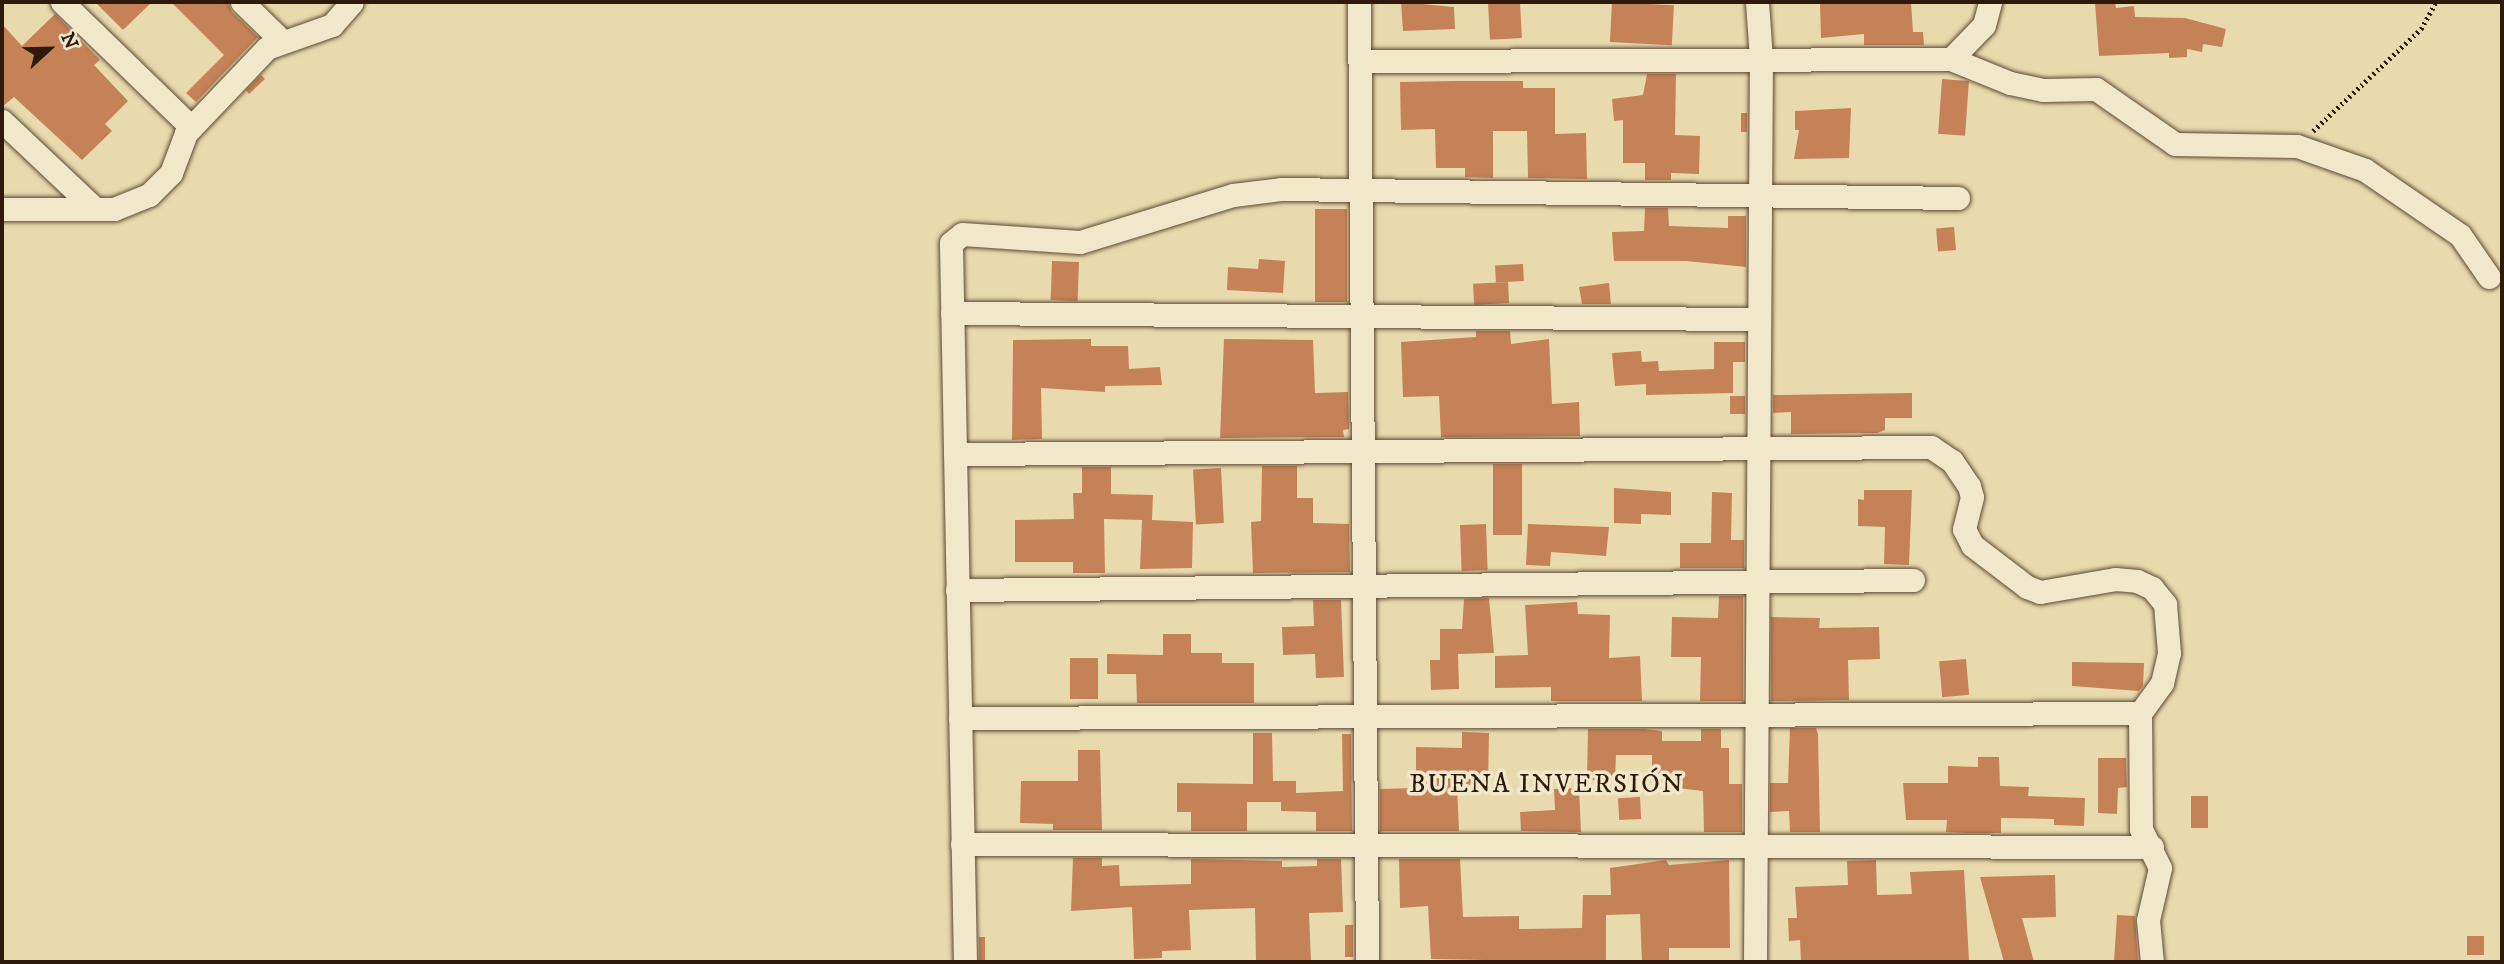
<!DOCTYPE html>
<html>
<head>
<meta charset="utf-8">
<style>
	body { margin:0 }
	#map { position:relative; width:2504px; height:964px; overflow:hidden; background:#e9daae; font-family:"IM FELL DW Pica",serif }
	div>[style] { position:absolute }
	[style*='--x'] { left:calc(var(--x)*1px); top:calc(var(--y)*1px); width:calc(var(--w)*1px); rotate:calc(var(--a)*1deg) }
	.building>* { inset:0; background:#c58257; transform-origin:0 0 }
	.path>* { height:4.5px; margin-top:-2.25px; transform-origin:0; background:repeating-linear-gradient(90deg,#2f190a 0 2px,transparent 0 5.5px) }
	.roads { filter:drop-shadow(0 0 2px #5e4933) drop-shadow(0 0 2px #5e4933) }
	.minor>* { height:23px; margin:-11.5px; padding:0 11.5px; transform-origin:11.5px; border-radius:11.5px; background:#f1e7ca }
	span { translate:-50% -50%; white-space:nowrap; text-align:center; line-height:1.15; -webkit-text-stroke:7px #f1e7ca; paint-order:stroke }
	.neighbourhood-label { font-size:26px; color:#2f190a; letter-spacing:2px }
	.frame { position:absolute; inset:0; border:4px solid #2f190a; pointer-events:none }
	.north { position:absolute; left:14px; top:14px; width:70px; height:70px; -webkit-text-stroke:5px #f1e7ca; paint-order:stroke; rotate:68deg; font-size:19px; font-weight:700; line-height:28px; text-align:center; color:#2f190a }
	.north::after { content:''; display:block; margin:auto; width:24px; height:32px; background:#2f190a; clip-path:polygon(50% 0,100% 100%,50% 72%,0 100%) }
</style>
</head>
<body>
<div id="map">
	<div class="building">
		<div style="clip-path:polygon(95px 2px,152px 2px,123px 30px)"></div>
		<div style="clip-path:polygon(171px 2px,228px 2px,232px 12px,258px 37px,196px 102px,186px 93px,224px 55px)"></div>
		<div style="clip-path:polygon(1401px 2px,1454px 7px,1455px 29px,1403px 31px)"></div>
		<div style="left:1520px;top:2px;width:36px;height:32px;rotate:87deg"></div>
		<div style="left:1612px;top:2px;width:62px;height:40px;rotate:3deg"></div>
		<div style="clip-path:polygon(1911px 2px,1913px 32px,1923px 32px,1924px 45px,1864px 45px,1864px 34px,1821px 38px,1820px 4px)"></div>
		<div style="clip-path:polygon(2115px 2px,2116px 8px,2134px 6px,2135px 17px,2185px 18px,2226px 29px,2222px 47px,2203px 44px,2202px 52px,2187px 49px,2187px 57px,2169px 58px,2169px 53px,2099px 56px,2095px 3px)"></div>
		<div style="clip-path:polygon(55px 14px,100px 60px,94px 65px,128px 101px,105px 124px,112px 131px,82px 160px,14px 97px,2px 107px,2px 24px,22px 46px)"></div>
		<div style="clip-path:polygon(1647px 74px,1676px 74px,1675px 135px,1700px 136px,1699px 174px,1671px 173px,1671px 180px,1645px 180px,1645px 163px,1623px 163px,1623px 120px,1614px 121px,1612px 99px,1643px 95px)"></div>
		<div style="clip-path:polygon(261px 75px,265px 79px,249px 94px,246px 90px)"></div>
		<div style="left:1942px;top:79px;width:27px;height:55px;rotate:4deg"></div>
		<div style="clip-path:polygon(1458px 81px,1523px 81px,1523px 88px,1555px 88px,1555px 134px,1586px 133px,1587px 179px,1528px 178px,1527px 131px,1493px 131px,1493px 178px,1465px 177px,1465px 168px,1436px 168px,1435px 129px,1401px 130px,1400px 82px)"></div>
		<div style="clip-path:polygon(1851px 108px,1849px 158px,1794px 159px,1799px 130px,1795px 130px,1795px 111px)"></div>
		<div style="left:1741px;top:113px;width:6px;height:19px"></div>
		<div style="clip-path:polygon(1645px 208px,1668px 208px,1669px 226px,1728px 228px,1728px 216px,1746px 216px,1746px 267px,1686px 261px,1614px 261px,1612px 232px,1644px 231px)"></div>
		<div style="left:1315px;top:209px;width:32px;height:93px"></div>
		<div style="left:1954px;top:227px;width:23px;height:18px;rotate:85deg"></div>
		<div style="clip-path:polygon(1259px 259px,1285px 261px,1283px 293px,1227px 290px,1228px 267px,1258px 269px)"></div>
		<div style="left:1052px;top:261px;width:27px;height:39px;rotate:2deg"></div>
		<div style="left:1523px;top:264px;width:17px;height:28px;rotate:87deg"></div>
		<div style="left:1508px;top:282px;width:21px;height:35px;rotate:87deg"></div>
		<div style="clip-path:polygon(1609px 283px,1611px 304px,1582px 304px,1579px 287px)"></div>
		<div style="clip-path:polygon(1476px 331px,1510px 331px,1511px 344px,1549px 339px,1552px 404px,1579px 402px,1580px 436px,1441px 437px,1439px 396px,1403px 397px,1401px 342px,1476px 337px)"></div>
		<div style="clip-path:polygon(1091px 339px,1091px 346px,1128px 346px,1129px 369px,1160px 367px,1162px 385px,1105px 386px,1105px 392px,1041px 388px,1042px 439px,1012px 440px,1013px 340px)"></div>
		<div style="clip-path:polygon(1224px 339px,1313px 340px,1315px 393px,1348px 392px,1349px 429px,1343px 430px,1344px 437px,1220px 438px)"></div>
		<div style="clip-path:polygon(1714px 342px,1745px 342px,1745px 362px,1733px 362px,1733px 393px,1646px 395px,1646px 384px,1615px 386px,1612px 353px,1641px 351px,1642px 362px,1658px 361px,1659px 371px,1714px 369px)"></div>
		<div style="clip-path:polygon(1912px 393px,1912px 418px,1885px 418px,1885px 430px,1877px 433px,1791px 434px,1791px 412px,1773px 413px,1773px 395px)"></div>
		<div style="left:1730px;top:396px;width:15px;height:18px"></div>
		<div style="left:1493px;top:464px;width:29px;height:71px"></div>
		<div style="clip-path:polygon(1262px 466px,1297px 466px,1297px 498px,1313px 498px,1313px 523px,1349px 524px,1350px 572px,1253px 573px,1251px 522px,1261px 521px)"></div>
		<div style="clip-path:polygon(1082px 467px,1111px 467px,1111px 494px,1153px 495px,1152px 520px,1193px 522px,1192px 568px,1140px 569px,1142px 520px,1104px 519px,1105px 573px,1073px 573px,1073px 562px,1015px 562px,1015px 520px,1074px 519px,1073px 493px,1082px 493px)"></div>
		<div style="left:1221px;top:468px;width:55px;height:28px;rotate:87deg"></div>
		<div style="clip-path:polygon(1614px 488px,1671px 492px,1671px 515px,1641px 514px,1641px 524px,1614px 523px)"></div>
		<div style="clip-path:polygon(1864px 490px,1912px 490px,1909px 565px,1884px 564px,1885px 527px,1858px 526px,1858px 499px,1864px 500px)"></div>
		<div style="clip-path:polygon(1712px 492px,1732px 493px,1731px 540px,1744px 540px,1744px 568px,1680px 568px,1680px 543px,1711px 543px)"></div>
		<div style="left:1486px;top:524px;width:46px;height:26px;rotate:88deg"></div>
		<div style="clip-path:polygon(1528px 524px,1609px 527px,1606px 556px,1551px 552px,1550px 566px,1526px 565px)"></div>
		<div style="clip-path:polygon(1719px 596px,1743px 596px,1743px 701px,1700px 701px,1701px 657px,1671px 657px,1672px 617px,1718px 618px)"></div>
		<div style="clip-path:polygon(1489px 598px,1494px 653px,1458px 654px,1459px 689px,1431px 690px,1430px 660px,1440px 660px,1440px 629px,1462px 629px,1464px 599px)"></div>
		<div style="clip-path:polygon(1313px 600px,1341px 600px,1344px 677px,1316px 678px,1315px 654px,1283px 655px,1282px 627px,1314px 626px)"></div>
		<div style="clip-path:polygon(1577px 602px,1578px 614px,1610px 615px,1609px 658px,1640px 656px,1642px 701px,1551px 701px,1551px 687px,1495px 688px,1495px 656px,1528px 655px,1525px 605px)"></div>
		<div style="clip-path:polygon(1771px 617px,1820px 618px,1819px 628px,1879px 627px,1880px 659px,1848px 660px,1849px 700px,1771px 701px)"></div>
		<div style="clip-path:polygon(1163px 634px,1191px 634px,1191px 653px,1222px 653px,1222px 663px,1254px 663px,1254px 703px,1137px 703px,1136px 674px,1107px 674px,1107px 654px,1163px 655px)"></div>
		<div style="left:1070px;top:658px;width:28px;height:41px"></div>
		<div style="left:1966px;top:659px;width:36px;height:27px;rotate:85deg"></div>
		<div style="clip-path:polygon(2072px 662px,2144px 663px,2143px 686px,2139px 691px,2072px 686px)"></div>
		<div style="clip-path:polygon(1790px 728px,1816px 728px,1818px 734px,1820px 832px,1790px 832px,1789px 811px,1770px 812px,1770px 783px,1788px 783px)"></div>
		<div style="clip-path:polygon(1588px 729px,1644px 729px,1662px 731px,1662px 741px,1701px 741px,1701px 729px,1721px 729px,1721px 748px,1729px 748px,1729px 784px,1742px 784px,1742px 832px,1704px 832px,1703px 791px,1652px 785px,1652px 755px,1616px 755px,1615px 781px,1587px 780px)"></div>
		<div style="clip-path:polygon(1462px 732px,1489px 733px,1488px 786px,1457px 785px,1459px 831px,1380px 831px,1380px 789px,1416px 788px,1416px 747px,1462px 748px)"></div>
		<div style="clip-path:polygon(1253px 733px,1272px 733px,1273px 781px,1296px 781px,1296px 793px,1343px 791px,1342px 734px,1351px 734px,1352px 831px,1316px 831px,1316px 812px,1281px 811px,1281px 802px,1247px 802px,1247px 831px,1191px 831px,1191px 812px,1177px 812px,1177px 783px,1253px 784px)"></div>
		<div style="clip-path:polygon(1078px 750px,1100px 750px,1102px 830px,1053px 830px,1053px 824px,1020px 823px,1021px 781px,1078px 781px)"></div>
		<div style="clip-path:polygon(1978px 757px,1999px 757px,2000px 786px,2029px 787px,2028px 796px,2085px 798px,2084px 826px,2054px 825px,2054px 819px,2001px 818px,2001px 833px,1967px 833px,1946px 832px,1947px 820px,1906px 820px,1903px 783px,1948px 783px,1948px 766px,1978px 767px)"></div>
		<div style="clip-path:polygon(2098px 758px,2126px 758px,2127px 787px,2118px 788px,2117px 814px,2098px 813px)"></div>
		<div style="clip-path:polygon(1579px 788px,1581px 832px,1521px 831px,1520px 812px,1555px 810px,1554px 789px)"></div>
		<div style="left:2191px;top:796px;width:17px;height:32px"></div>
		<div style="left:1640px;top:797px;width:22px;height:22px;rotate:87deg"></div>
		<div style="clip-path:polygon(1073px 858px,1102px 858px,1102px 866px,1119px 865px,1120px 886px,1191px 884px,1191px 859px,1282px 861px,1282px 867px,1317px 866px,1317px 859px,1341px 859px,1343px 912px,1309px 913px,1311px 962px,1256px 962px,1255px 908px,1189px 910px,1191px 950px,1162px 951px,1162px 958px,1134px 959px,1132px 907px,1071px 911px)"></div>
		<div style="clip-path:polygon(1399px 859px,1460px 859px,1463px 917px,1519px 916px,1519px 929px,1582px 928px,1583px 895px,1611px 895px,1610px 868px,1666px 860px,1669px 865px,1729px 860px,1730px 948px,1669px 948px,1669px 962px,1642px 962px,1640px 914px,1606px 915px,1606px 962px,1431px 959px,1428px 906px,1400px 908px)"></div>
		<div style="clip-path:polygon(1876px 860px,1877px 895px,1912px 894px,1910px 872px,1964px 870px,1969px 961px,1801px 962px,1800px 940px,1789px 941px,1788px 918px,1797px 918px,1795px 887px,1848px 885px,1847px 861px)"></div>
		<div style="clip-path:polygon(2055px 875px,2056px 917px,2022px 918px,2034px 962px,2004px 962px,1980px 877px)"></div>
		<div style="clip-path:polygon(2117px 915px,2135px 916px,2138px 962px,2114px 962px)"></div>
		<div style="left:1345px;top:925px;width:8px;height:32px"></div>
		<div style="left:2467px;top:936px;width:17px;height:19px"></div>
		<div style="left:979px;top:937px;width:6px;height:25px"></div>
	</div>
	<div class="path">
		<div style="--x:2313;--y:131;--w:149;--a:-43.4"></div>
		<div style="--x:2421;--y:29;--w:31;--a:-61"></div>
	</div>
	<div class="roads">
		<div class="minor">
			<div style="--x:62;--y:2;--w:180;--a:44.1"></div>
			<div style="--x:242;--y:2;--w:57;--a:44.3"></div>
			<div style="--x:1359;--y:2;--w:960;--a:89.52"></div>
			<div style="--x:1951;--y:59;--w:47;--a:-45.9"></div>
			<div style="--x:1984;--y:25;--w:24;--a:-75"></div>
			<div style="--x:1363;--y:61;--w:588;--a:-0.19"></div>
			<div style="--x:1951;--y:59;--w:64;--a:22.1"></div>
			<div style="--x:2010;--y:83;--w:34;--a:12"></div>
			<div style="--x:2043;--y:90;--w:53;--a:-1.1"></div>
			<div style="--x:2096;--y:89;--w:96;--a:34.8"></div>
			<div style="--x:2175;--y:144;--w:122;--a:0.9"></div>
			<div style="--x:2297;--y:146;--w:72;--a:19.4"></div>
			<div style="--x:2365;--y:170;--w:115;--a:34.4"></div>
			<div style="--x:2460;--y:235;--w:51;--a:55.4"></div>
			<div style="--x:2;--y:121;--w:128;--a:43.4"></div>
			<div style="--x:2;--y:209;--w:112;--a:0"></div>
			<div style="--x:114;--y:209;--w:38;--a:-22"></div>
			<div style="--x:149;--y:195;--w:31;--a:-45"></div>
			<div style="--x:171;--y:173;--w:43;--a:-69.4"></div>
			<div style="--x:186;--y:133;--w:117;--a:-46.4"></div>
			<div style="--x:267;--y:48;--w:69;--a:-19.5"></div>
			<div style="--x:332;--y:25;--w:30;--a:-49"></div>
			<div style="--x:952;--y:313;--w:807;--a:0.43"></div>
			<div style="--x:955;--y:454;--w:976;--a:-0.41"></div>
			<div style="--x:1931;--y:447;--w:25;--a:34"></div>
			<div style="--x:1952;--y:461;--w:30;--a:56"></div>
			<div style="--x:1969;--y:486;--w:11;--a:75"></div>
			<div style="--x:1972;--y:497;--w:33;--a:104"></div>
			<div style="--x:1964;--y:529;--w:18;--a:63"></div>
			<div style="--x:1972;--y:545;--w:69;--a:37.4"></div>
			<div style="--x:2027;--y:587;--w:14;--a:21"></div>
			<div style="--x:2040;--y:592;--w:76;--a:-9.8"></div>
			<div style="--x:2115;--y:579;--w:22;--a:5"></div>
			<div style="--x:2137;--y:581;--w:17;--a:25"></div>
			<div style="--x:2152;--y:588;--w:21;--a:51"></div>
			<div style="--x:2165;--y:604;--w:49;--a:85.3"></div>
			<div style="--x:2169;--y:653;--w:31;--a:103"></div>
			<div style="--x:2162;--y:683;--w:37;--a:126"></div>
			<div style="--x:2140;--y:713;--w:116;--a:89.5"></div>
			<div style="--x:2141;--y:829;--w:43;--a:64"></div>
			<div style="--x:2160;--y:868;--w:53;--a:103"></div>
			<div style="--x:2148;--y:920;--w:42;--a:84.6"></div>
			<div style="--x:957;--y:590;--w:956;--a:-0.6"></div>
			<div style="--x:960;--y:718;--w:1180;--a:-0.24"></div>
			<div style="--x:962;--y:844;--w:1190;--a:0.14"></div>
			<div style="--x:965;--y:962;--w:719;--a:-91.12"></div>
			<div style="--x:951;--y:243;--w:14;--a:-39"></div>
			<div style="--x:962;--y:234;--w:118;--a:3.9"></div>
			<div style="--x:1080;--y:242;--w:160;--a:-17.1"></div>
			<div style="--x:1233;--y:195;--w:48;--a:-7.1"></div>
			<div style="--x:1281;--y:189;--w:677;--a:0.76"></div>
			<div style="--x:1755;--y:962;--w:903;--a:-89.62"></div>
			<div style="--x:1761;--y:59;--w:57;--a:-94"></div>
		</div>
	</div>
	<div class="neighbourhood-label">
		<span style="left:1547px;top:785px">BUENA INVERSIÓN</span>
	</div>
	<div class="frame"></div>
	<div class="north">N</div>
</div>
</body>
</html>
